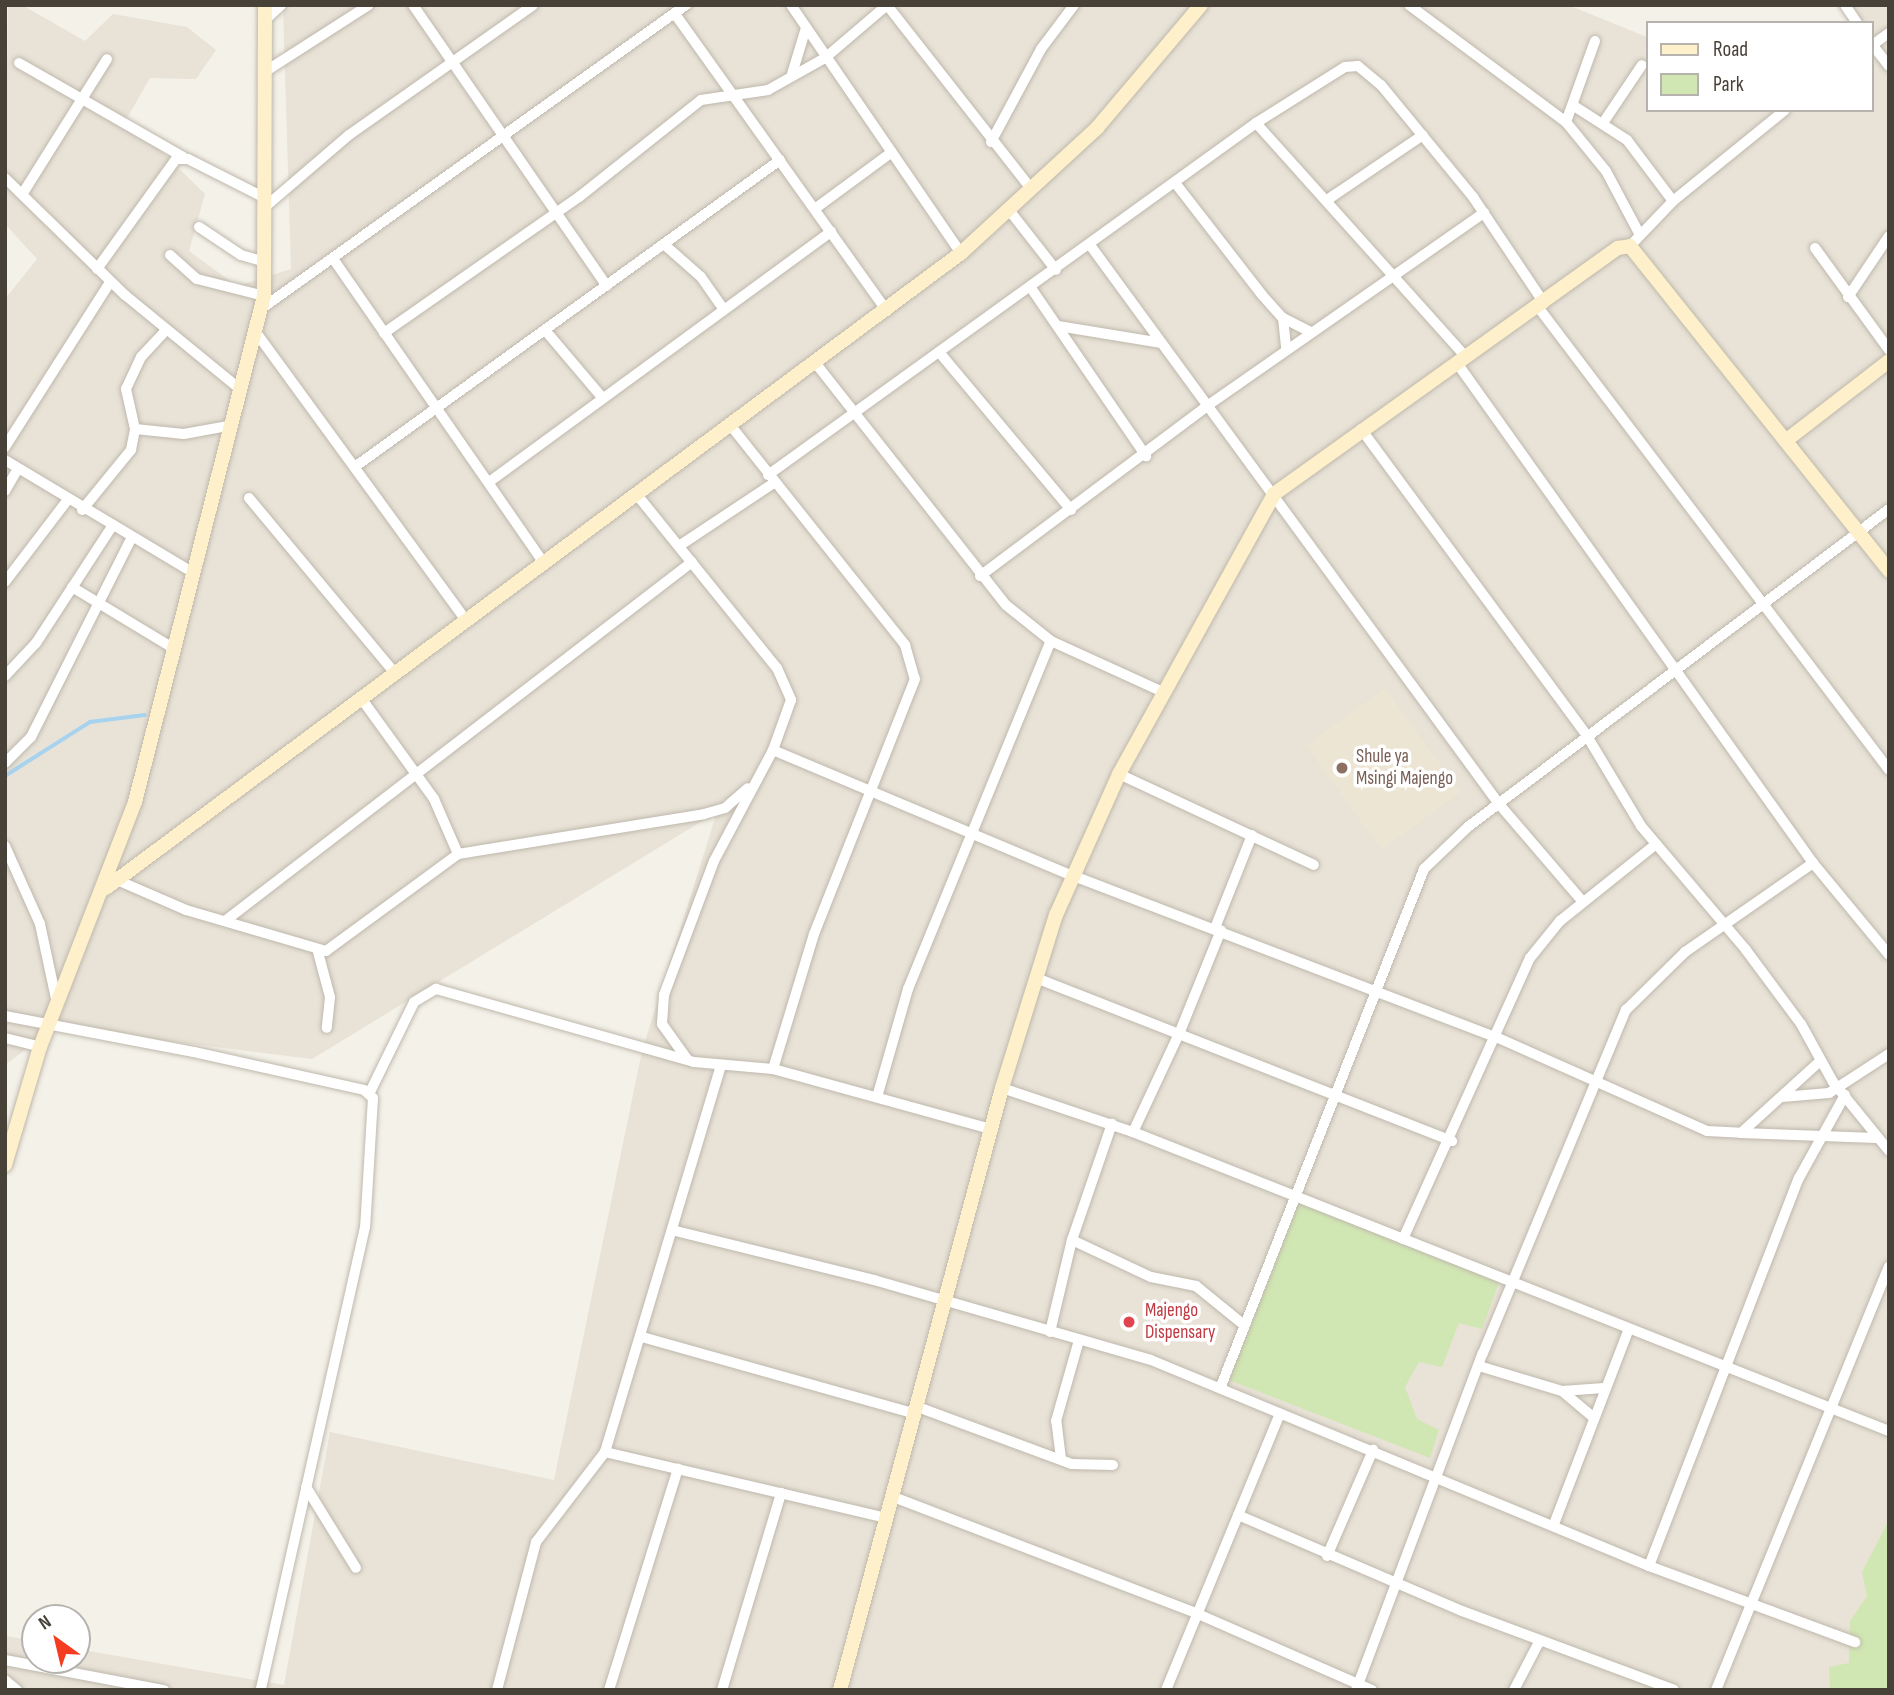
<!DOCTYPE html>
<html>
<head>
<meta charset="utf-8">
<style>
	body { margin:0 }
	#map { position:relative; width:1894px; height:1695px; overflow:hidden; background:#f4f1e9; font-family:"Sofia Sans Condensed",sans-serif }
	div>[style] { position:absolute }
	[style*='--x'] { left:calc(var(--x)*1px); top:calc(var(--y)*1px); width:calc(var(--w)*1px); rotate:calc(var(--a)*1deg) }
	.residential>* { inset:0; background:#e8e2d7 }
	.education>* { inset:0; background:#ede5d4; transform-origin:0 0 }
	.green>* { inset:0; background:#d1e7b3 }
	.stream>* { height:3.5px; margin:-1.75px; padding:0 1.75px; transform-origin:1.75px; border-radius:1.75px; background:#a8d3ef }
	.roads { filter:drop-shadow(0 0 2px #bfb8ac) drop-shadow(0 0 2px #bfb8ac) }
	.street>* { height:10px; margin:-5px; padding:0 5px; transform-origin:5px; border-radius:5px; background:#fff }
	.secondary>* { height:14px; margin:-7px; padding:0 7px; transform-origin:7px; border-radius:7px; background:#fdf0ca }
	.dots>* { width:19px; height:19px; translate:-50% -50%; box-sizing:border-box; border:4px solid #fff; border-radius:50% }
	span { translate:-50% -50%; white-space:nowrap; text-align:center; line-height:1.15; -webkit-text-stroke:7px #fff; paint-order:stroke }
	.education-label { font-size:19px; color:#785e54 }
	.left { translate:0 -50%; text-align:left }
	.health-label { font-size:19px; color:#be3a42 }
	.frame { position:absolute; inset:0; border:7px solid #484138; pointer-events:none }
	.legend { position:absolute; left:1646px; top:21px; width:228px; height:91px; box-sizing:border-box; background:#fff; border:2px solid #b6b3af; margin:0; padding:9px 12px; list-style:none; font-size:21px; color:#484138 }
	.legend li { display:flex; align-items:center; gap:14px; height:35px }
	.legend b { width:35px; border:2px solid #b6b3af }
	.north { position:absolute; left:21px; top:1604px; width:70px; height:70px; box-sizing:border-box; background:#fff; border:2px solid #b6b3af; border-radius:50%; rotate:326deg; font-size:19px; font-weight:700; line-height:28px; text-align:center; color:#484138 }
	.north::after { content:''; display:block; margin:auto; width:24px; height:32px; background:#f43c20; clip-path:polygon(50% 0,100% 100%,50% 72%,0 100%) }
</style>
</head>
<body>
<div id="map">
	<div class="residential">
		<div style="clip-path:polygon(8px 5px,22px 5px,85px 41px,113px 14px,187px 27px,216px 50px,196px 79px,150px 78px,127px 118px,205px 194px,189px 251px,237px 286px,291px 269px,283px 5px,1568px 5px,1647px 37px,1647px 110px,1871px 110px,1871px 23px,1846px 23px,1849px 5px,1889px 5px,1889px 1690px,5px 1690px,5px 1636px,35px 1641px,35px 1660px,77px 1660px,77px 1649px,284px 1685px,330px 1432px,554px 1480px,642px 1051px,717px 812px,312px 1059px,55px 1027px,5px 1065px,5px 299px,37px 259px,5px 224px)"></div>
	</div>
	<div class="education">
		<div style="left:1385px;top:688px;width:129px;height:98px;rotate:54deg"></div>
	</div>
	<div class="green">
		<div style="clip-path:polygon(1300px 1199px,1500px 1279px,1482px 1329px,1459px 1323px,1442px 1367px,1419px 1362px,1405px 1387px,1417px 1419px,1439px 1430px,1430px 1458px,1229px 1380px)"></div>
		<div style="clip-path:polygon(1889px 1520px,1889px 1690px,1830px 1690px,1829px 1667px,1849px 1663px,1850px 1621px,1867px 1596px,1862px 1572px)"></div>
	</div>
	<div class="stream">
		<div style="--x:5;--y:776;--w:101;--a:-32.4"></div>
		<div style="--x:90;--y:722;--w:55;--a:-7.3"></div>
	</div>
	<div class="roads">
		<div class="street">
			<div style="--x:413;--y:5;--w:341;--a:55.4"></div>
			<div style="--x:791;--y:5;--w:301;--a:55.6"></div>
			<div style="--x:887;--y:5;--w:235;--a:51.9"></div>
			<div style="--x:1409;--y:5;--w:196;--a:36.7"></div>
			<div style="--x:1566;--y:122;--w:63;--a:50.8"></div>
			<div style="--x:1606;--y:171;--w:70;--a:62"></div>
			<div style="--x:1845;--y:5;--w:22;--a:56"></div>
			<div style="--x:675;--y:14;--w:365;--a:54.5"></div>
			<div style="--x:265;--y:20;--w:22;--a:-43"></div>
			<div style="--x:1871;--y:43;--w:29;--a:52"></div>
			<div style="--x:1871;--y:46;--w:22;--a:-36"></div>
			<div style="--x:19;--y:63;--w:189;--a:29.8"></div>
			<div style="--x:266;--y:71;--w:122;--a:-32.7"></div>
			<div style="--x:792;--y:74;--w:48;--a:-73.1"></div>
			<div style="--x:1574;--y:106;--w:63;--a:32.7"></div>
			<div style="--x:1627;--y:140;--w:76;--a:53"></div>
			<div style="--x:1605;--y:120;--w:66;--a:-56.1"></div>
			<div style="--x:1566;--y:122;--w:86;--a:-70.3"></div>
			<div style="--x:1256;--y:123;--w:313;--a:48.1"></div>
			<div style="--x:991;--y:142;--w:106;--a:-61.7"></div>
			<div style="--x:1041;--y:49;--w:55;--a:-53.1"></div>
			<div style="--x:5;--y:178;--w:168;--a:44.3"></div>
			<div style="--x:125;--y:295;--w:149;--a:39.3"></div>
			<div style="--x:1176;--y:184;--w:140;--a:52.2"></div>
			<div style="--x:1262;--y:295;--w:31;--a:48"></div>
			<div style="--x:1283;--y:318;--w:31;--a:27"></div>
			<div style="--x:23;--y:193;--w:158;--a:-57.9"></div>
			<div style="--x:1330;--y:198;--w:112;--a:-34.1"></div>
			<div style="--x:265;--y:207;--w:111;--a:-40.6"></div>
			<div style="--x:349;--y:135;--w:225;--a:-35.2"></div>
			<div style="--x:816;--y:208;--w:94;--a:-36.4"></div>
			<div style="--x:1009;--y:210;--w:76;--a:51.9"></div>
			<div style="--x:199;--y:227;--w:50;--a:33.7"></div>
			<div style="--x:241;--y:255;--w:26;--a:16"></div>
			<div style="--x:1090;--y:245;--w:693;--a:53.81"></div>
			<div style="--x:1499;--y:804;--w:129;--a:49.4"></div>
			<div style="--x:1630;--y:246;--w:62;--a:-46.3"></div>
			<div style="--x:1673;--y:201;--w:144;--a:-39.1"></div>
			<div style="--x:667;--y:247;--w:45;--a:41.4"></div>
			<div style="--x:701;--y:277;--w:38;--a:55"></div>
			<div style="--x:1815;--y:248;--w:126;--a:54"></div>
			<div style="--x:170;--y:255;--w:36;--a:42"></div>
			<div style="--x:197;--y:279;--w:69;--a:14.2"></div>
			<div style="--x:334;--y:260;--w:367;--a:55.3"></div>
			<div style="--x:97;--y:269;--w:135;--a:-54.3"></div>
			<div style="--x:176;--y:159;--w:12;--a:0"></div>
			<div style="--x:188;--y:159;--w:86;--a:26.9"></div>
			<div style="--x:1031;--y:288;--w:204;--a:55.6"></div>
			<div style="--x:1848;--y:297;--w:73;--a:-56.1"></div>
			<div style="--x:1538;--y:307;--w:581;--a:52.83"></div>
			<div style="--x:261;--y:309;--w:523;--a:-35.58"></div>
			<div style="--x:1283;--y:318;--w:31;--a:84"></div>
			<div style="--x:1058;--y:326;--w:105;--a:9.3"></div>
			<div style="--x:545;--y:330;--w:87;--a:49.7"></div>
			<div style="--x:255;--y:331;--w:358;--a:53.9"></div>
			<div style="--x:384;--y:333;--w:238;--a:-34.9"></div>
			<div style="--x:579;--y:197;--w:156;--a:-38.5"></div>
			<div style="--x:701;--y:100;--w:68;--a:-8.5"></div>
			<div style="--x:768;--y:90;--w:65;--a:-29.3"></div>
			<div style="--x:825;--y:58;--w:82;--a:-40.5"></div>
			<div style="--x:939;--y:352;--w:206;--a:50.1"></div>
			<div style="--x:1457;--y:363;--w:614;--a:54.55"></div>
			<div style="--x:1813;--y:863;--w:119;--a:50.4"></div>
			<div style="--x:817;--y:365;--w:305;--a:51.8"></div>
			<div style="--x:1006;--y:605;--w:58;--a:38.7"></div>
			<div style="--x:1051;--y:641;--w:123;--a:24.5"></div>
			<div style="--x:731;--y:426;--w:280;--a:51.5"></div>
			<div style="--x:905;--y:645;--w:35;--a:74"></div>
			<div style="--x:915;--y:679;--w:274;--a:111.6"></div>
			<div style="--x:814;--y:934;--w:141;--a:106.9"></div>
			<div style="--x:135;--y:429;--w:49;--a:5.8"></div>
			<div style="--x:184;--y:434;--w:45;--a:-10.3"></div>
			<div style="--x:1361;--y:429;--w:381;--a:53.6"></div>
			<div style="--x:1587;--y:736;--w:105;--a:59"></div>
			<div style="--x:1641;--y:826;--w:162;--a:49.7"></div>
			<div style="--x:1746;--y:950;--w:92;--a:53.4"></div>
			<div style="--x:1801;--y:1024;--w:66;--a:61.1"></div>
			<div style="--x:1833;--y:1082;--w:89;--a:50.9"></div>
			<div style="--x:5;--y:447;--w:196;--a:-57.5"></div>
			<div style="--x:5;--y:460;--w:218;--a:30.9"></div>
			<div style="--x:356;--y:466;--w:523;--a:-35.82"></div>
			<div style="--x:768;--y:475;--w:602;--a:-35.8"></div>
			<div style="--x:1256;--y:123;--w:105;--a:-32.2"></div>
			<div style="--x:1345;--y:67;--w:13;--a:-4"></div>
			<div style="--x:1358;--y:66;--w:30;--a:40"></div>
			<div style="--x:1381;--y:85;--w:145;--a:50.6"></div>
			<div style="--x:1473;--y:197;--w:128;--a:56.2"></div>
			<div style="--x:489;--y:482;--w:424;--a:-36.2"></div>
			<div style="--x:5;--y:491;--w:24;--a:-60"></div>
			<div style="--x:638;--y:496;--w:221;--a:51.1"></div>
			<div style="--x:777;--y:668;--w:35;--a:66"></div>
			<div style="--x:791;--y:700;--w:53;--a:109.8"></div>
			<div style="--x:773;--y:750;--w:126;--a:118"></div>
			<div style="--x:714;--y:861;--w:143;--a:110.5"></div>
			<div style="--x:664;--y:995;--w:29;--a:94"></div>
			<div style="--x:662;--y:1024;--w:43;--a:54.5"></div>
			<div style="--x:249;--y:498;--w:226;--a:50.2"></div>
			<div style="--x:82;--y:510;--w:77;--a:-50.8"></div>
			<div style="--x:131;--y:450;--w:21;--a:-79"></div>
			<div style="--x:135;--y:429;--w:41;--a:-102.7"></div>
			<div style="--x:126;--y:389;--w:35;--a:-65"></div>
			<div style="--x:141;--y:357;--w:35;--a:-47"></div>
			<div style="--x:679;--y:546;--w:114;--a:-33.6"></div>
			<div style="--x:980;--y:576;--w:284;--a:-36.8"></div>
			<div style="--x:1207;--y:406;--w:338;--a:-34.9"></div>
			<div style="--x:5;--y:582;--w:101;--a:-52.7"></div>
			<div style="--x:72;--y:587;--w:116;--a:31.2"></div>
			<div style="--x:5;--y:676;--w:45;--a:-46.8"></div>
			<div style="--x:36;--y:643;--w:141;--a:-56.9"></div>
			<div style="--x:361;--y:698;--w:125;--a:54.1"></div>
			<div style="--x:434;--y:799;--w:60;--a:66.4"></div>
			<div style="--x:773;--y:750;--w:323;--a:22.8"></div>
			<div style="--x:1071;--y:875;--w:455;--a:20.9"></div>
			<div style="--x:1496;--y:1037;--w:231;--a:24"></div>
			<div style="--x:1707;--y:1131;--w:34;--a:3"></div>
			<div style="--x:1741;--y:1133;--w:105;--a:-42.3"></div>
			<div style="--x:5;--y:763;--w:37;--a:-45"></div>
			<div style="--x:31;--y:737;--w:224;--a:-63.2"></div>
			<div style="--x:1119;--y:774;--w:215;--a:25"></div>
			<div style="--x:5;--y:846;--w:85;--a:65.8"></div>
			<div style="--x:40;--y:924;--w:81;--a:77.9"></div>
			<div style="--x:117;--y:880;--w:75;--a:23.5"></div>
			<div style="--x:186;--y:910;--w:146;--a:16.3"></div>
			<div style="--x:326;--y:951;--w:164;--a:-36.3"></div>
			<div style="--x:458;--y:854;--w:249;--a:-9.2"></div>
			<div style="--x:704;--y:814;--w:22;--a:-16"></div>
			<div style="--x:725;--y:808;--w:30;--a:-41"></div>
			<div style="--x:225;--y:921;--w:589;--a:-37.55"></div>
			<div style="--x:1215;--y:928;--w:100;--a:-68.3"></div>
			<div style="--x:318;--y:952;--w:47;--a:75.1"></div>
			<div style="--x:330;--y:997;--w:31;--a:96"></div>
			<div style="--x:1036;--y:978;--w:447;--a:21.4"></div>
			<div style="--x:5;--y:1016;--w:192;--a:10.8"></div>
			<div style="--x:194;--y:1052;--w:174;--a:12.6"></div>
			<div style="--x:364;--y:1090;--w:12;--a:42"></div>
			<div style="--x:373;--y:1098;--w:129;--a:93.5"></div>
			<div style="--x:365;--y:1227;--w:475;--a:102.7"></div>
			<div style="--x:1179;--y:1034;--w:112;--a:-68"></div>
			<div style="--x:5;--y:1038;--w:36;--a:14"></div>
			<div style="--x:1002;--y:1088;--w:138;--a:18.6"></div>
			<div style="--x:1133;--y:1132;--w:813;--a:21.58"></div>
			<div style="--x:370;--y:1092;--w:100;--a:-63.9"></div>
			<div style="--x:414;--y:1002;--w:26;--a:-31"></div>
			<div style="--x:436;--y:989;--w:268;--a:15.8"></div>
			<div style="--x:694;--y:1062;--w:79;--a:5.1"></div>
			<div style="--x:773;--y:1069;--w:226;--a:15.4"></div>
			<div style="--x:877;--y:1097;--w:112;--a:-74"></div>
			<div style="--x:908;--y:989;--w:376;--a:-67.7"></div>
			<div style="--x:1782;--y:1097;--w:47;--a:-4.9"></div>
			<div style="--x:1829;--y:1093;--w:72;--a:-33"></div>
			<div style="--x:1133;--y:1132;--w:108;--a:-64.9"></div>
			<div style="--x:1741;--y:1133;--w:135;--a:2.1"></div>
			<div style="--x:672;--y:1230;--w:208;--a:13.9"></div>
			<div style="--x:874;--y:1280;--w:288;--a:16.1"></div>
			<div style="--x:1151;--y:1360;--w:539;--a:22.47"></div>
			<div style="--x:1649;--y:1566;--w:220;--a:20.3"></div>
			<div style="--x:1403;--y:1239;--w:308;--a:-65.7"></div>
			<div style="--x:1530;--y:958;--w:48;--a:-51"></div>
			<div style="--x:1560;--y:921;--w:123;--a:-38.7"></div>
			<div style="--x:1072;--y:1240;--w:87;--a:25.1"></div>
			<div style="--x:1151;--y:1277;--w:46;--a:11.3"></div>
			<div style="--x:1196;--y:1286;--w:62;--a:39.1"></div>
			<div style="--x:1050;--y:1332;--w:95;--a:-76.6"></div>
			<div style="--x:1072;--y:1240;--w:123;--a:-71"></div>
			<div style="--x:642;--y:1337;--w:281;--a:15.7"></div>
			<div style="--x:1479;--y:1366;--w:87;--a:16.8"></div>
			<div style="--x:1562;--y:1391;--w:39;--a:40"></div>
			<div style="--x:1221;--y:1386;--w:555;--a:-68.56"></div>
			<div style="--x:1424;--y:869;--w:62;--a:-43.7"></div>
			<div style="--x:1469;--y:826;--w:526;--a:-37.04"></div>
			<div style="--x:1562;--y:1391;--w:42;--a:-4.1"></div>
			<div style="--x:915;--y:1406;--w:167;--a:20.3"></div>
			<div style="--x:1072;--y:1464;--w:41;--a:1.4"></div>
			<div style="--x:605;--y:1452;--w:289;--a:13.2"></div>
			<div style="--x:1061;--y:1459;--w:38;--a:-97"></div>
			<div style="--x:1056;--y:1421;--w:84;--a:-74.1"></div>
			<div style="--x:306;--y:1487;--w:95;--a:58.3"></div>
			<div style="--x:891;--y:1496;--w:329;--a:21"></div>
			<div style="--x:1198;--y:1614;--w:190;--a:23.6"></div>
			<div style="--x:1238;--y:1515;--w:244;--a:23.2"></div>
			<div style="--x:1462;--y:1611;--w:226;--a:20.4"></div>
			<div style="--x:1554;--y:1524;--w:207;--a:-69"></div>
			<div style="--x:1327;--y:1556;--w:116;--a:-66.5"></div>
			<div style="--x:1649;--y:1566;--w:416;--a:-68.9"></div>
			<div style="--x:1799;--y:1178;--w:95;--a:-61"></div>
			<div style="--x:5;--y:1660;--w:162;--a:10.7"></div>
			<div style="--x:5;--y:1680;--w:16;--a:40"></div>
			<div style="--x:497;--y:1690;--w:153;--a:-75.2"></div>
			<div style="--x:536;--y:1542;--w:113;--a:-52.5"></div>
			<div style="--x:605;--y:1452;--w:404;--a:-73.3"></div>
			<div style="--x:609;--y:1690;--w:232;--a:-72.7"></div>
			<div style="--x:722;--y:1690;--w:206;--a:-73.3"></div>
			<div style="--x:1166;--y:1690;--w:299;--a:-67.6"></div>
			<div style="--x:1356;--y:1690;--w:360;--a:-69.4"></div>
			<div style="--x:1483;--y:1353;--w:372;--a:-67.4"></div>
			<div style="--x:1626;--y:1010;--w:83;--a:-44.5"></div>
			<div style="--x:1685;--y:952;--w:156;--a:-34.8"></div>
			<div style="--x:1514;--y:1690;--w:56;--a:-62.5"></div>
			<div style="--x:1716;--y:1690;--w:457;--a:-67.8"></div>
		</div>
		<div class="secondary">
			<div style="--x:1788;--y:439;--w:128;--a:-37.7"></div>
			<div style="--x:106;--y:888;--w:1065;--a:-36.6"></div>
			<div style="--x:961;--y:253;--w:185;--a:-42.6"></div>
			<div style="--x:1097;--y:128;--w:161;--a:-49.8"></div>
			<div style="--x:5;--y:1165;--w:123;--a:-73.5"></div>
			<div style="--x:40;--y:1047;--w:263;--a:-68.8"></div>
			<div style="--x:135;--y:802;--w:522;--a:-75.7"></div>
			<div style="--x:264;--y:296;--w:291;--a:-89.8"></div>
			<div style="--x:840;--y:1690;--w:623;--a:-74.94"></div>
			<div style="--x:1002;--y:1088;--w:181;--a:-72.7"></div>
			<div style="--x:1056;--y:915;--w:154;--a:-65.9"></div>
			<div style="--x:1119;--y:774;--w:320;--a:-61"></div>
			<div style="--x:1274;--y:494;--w:423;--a:-35.6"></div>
			<div style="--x:1618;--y:248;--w:12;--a:-9"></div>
			<div style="--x:1630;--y:246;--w:416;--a:51.4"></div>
		</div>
	</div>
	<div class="dots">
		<div style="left:1342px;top:768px;background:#8d6e63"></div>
		<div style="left:1129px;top:1322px;background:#e0444e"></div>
	</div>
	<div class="education-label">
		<span class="left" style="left:1356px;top:768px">Shule ya<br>Msingi Majengo</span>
	</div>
	<div class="health-label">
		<span class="left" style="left:1145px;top:1322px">Majengo<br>Dispensary</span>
	</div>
	<div class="frame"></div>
	<ul class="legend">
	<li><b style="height:9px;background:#fdf0ca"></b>Road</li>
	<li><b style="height:19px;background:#d1e7b3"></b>Park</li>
	</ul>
	<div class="north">N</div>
</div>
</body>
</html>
